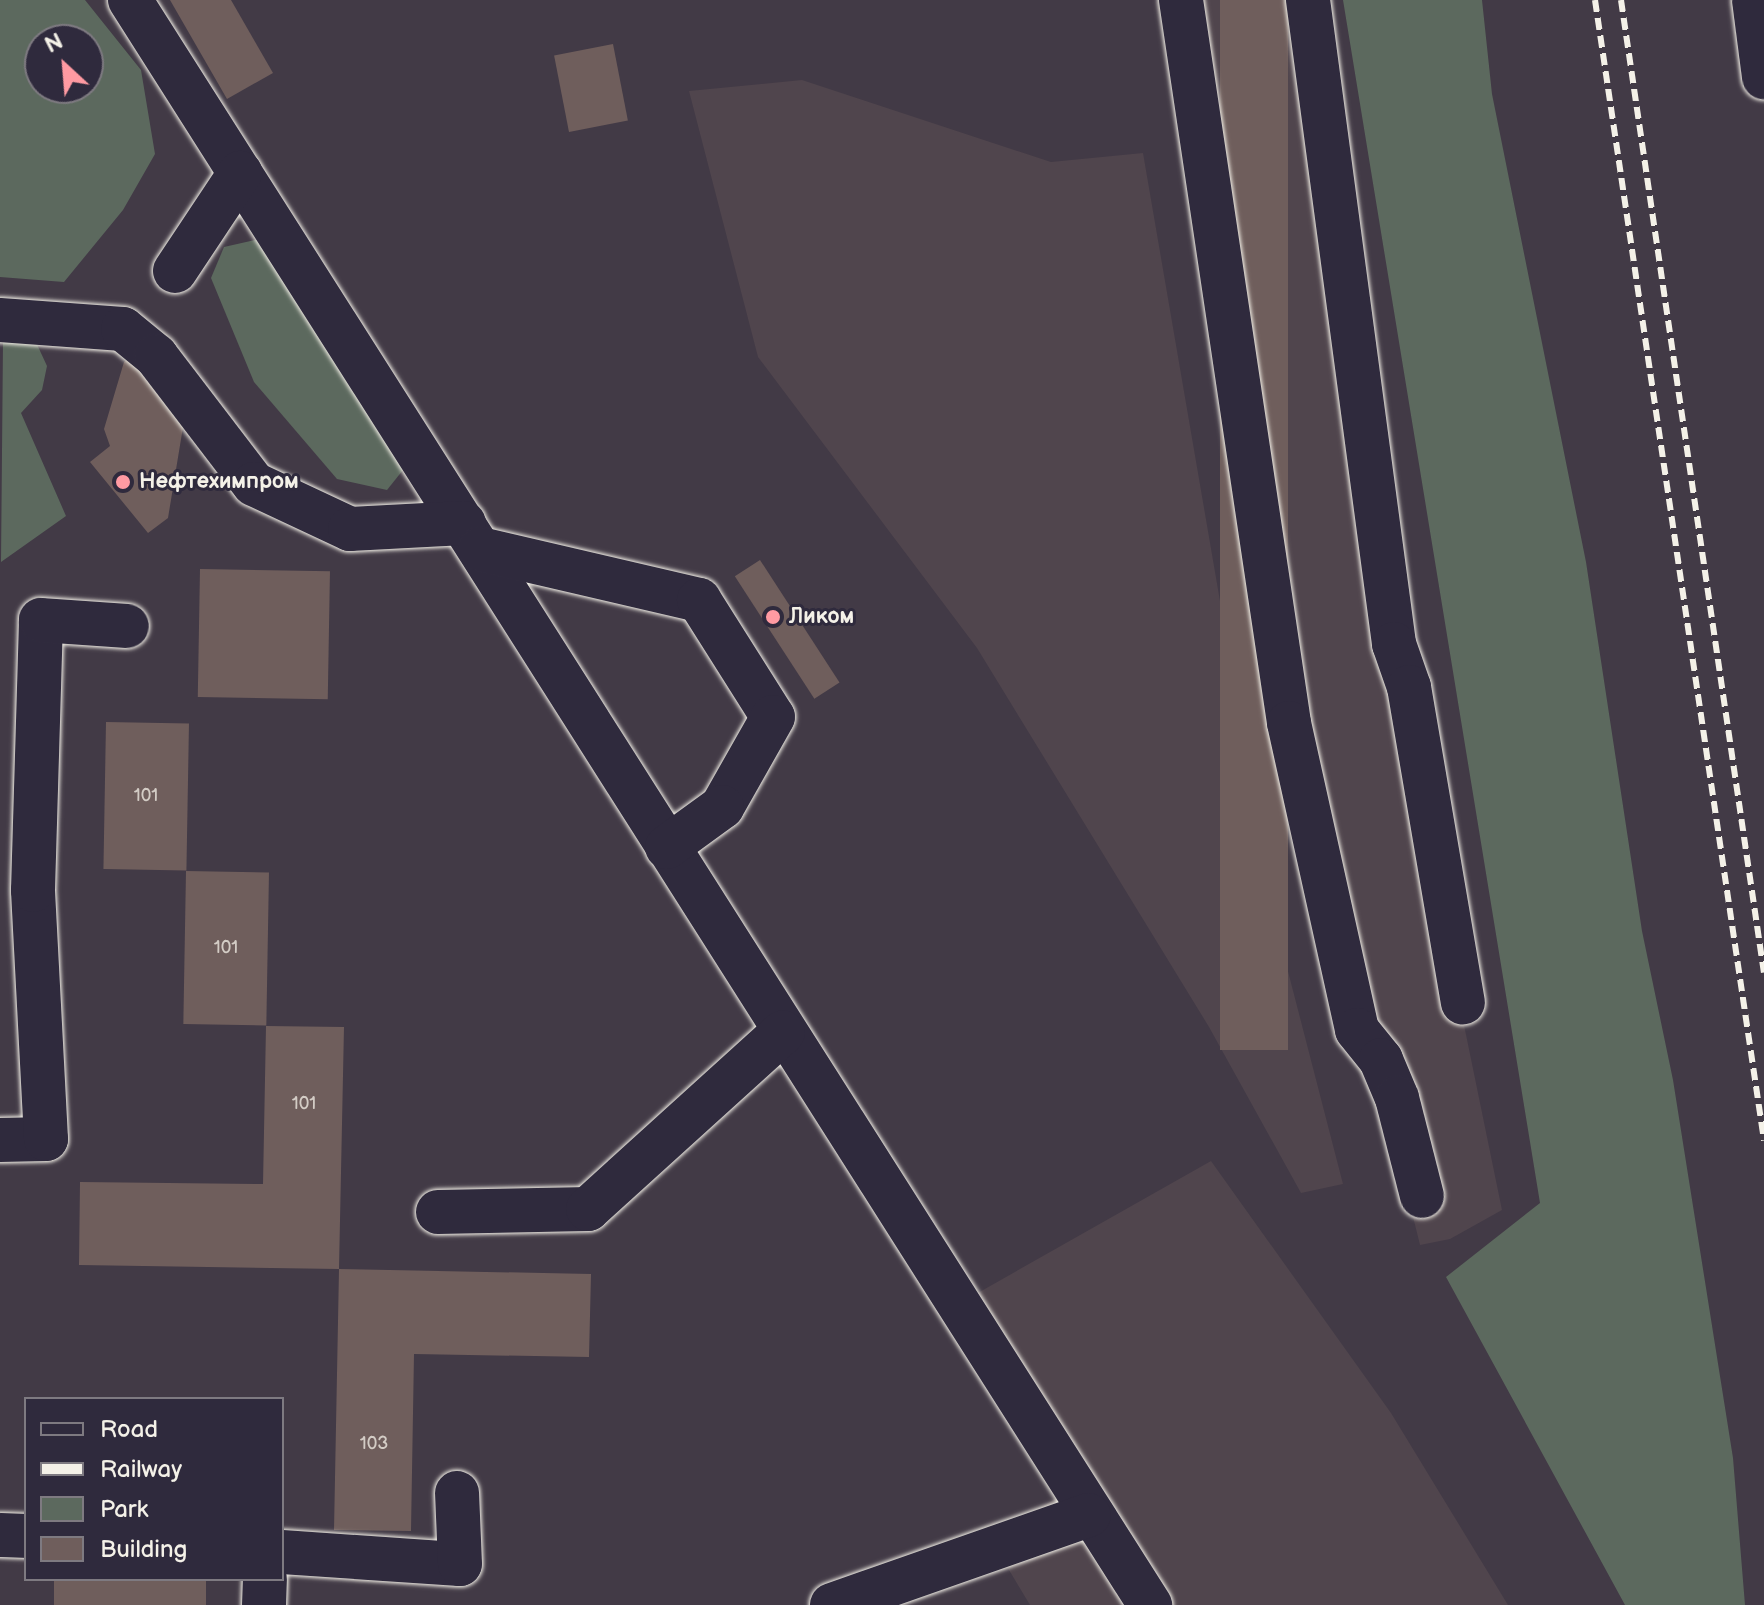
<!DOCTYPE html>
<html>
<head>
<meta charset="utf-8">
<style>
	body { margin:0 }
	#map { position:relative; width:1764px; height:1605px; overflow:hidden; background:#423a46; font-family:"Balsamiq Sans",sans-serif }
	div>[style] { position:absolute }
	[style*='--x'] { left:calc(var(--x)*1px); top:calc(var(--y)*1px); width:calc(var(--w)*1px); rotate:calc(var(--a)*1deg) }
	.built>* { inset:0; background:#50454d }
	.green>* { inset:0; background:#5c695e }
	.building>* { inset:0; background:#6f5e5c; transform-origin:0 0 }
	.roads { filter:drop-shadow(0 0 2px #f4f1e8) drop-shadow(0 0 2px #f4f1e8) }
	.minor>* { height:44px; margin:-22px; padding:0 22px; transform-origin:22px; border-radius:22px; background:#2f2a3d }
	.rail>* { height:6px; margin-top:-3px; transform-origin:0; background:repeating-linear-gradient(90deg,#f4f1e8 0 12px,transparent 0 18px) }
	.dots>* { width:22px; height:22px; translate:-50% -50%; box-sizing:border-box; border:4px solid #2f2a3d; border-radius:50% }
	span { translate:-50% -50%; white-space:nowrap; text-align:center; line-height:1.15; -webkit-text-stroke:6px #2f2a3d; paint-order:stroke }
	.number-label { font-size:18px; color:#d3ccc5 }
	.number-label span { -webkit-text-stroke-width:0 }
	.poi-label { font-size:22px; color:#f4f1e8; font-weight:700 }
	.left { translate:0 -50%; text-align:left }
	.legend { position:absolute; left:24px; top:1397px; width:260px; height:184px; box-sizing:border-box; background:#2f2a3d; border:2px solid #7e7a81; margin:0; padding:10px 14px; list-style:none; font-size:24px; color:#f4f1e8 }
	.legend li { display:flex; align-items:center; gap:16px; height:40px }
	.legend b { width:40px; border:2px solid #7e7a81 }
	.north { position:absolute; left:24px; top:24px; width:80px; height:80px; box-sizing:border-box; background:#2f2a3d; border:2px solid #7e7a81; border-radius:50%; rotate:334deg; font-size:22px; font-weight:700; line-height:32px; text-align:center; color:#f4f1e8 }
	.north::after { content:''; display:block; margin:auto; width:28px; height:36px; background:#ff9aa2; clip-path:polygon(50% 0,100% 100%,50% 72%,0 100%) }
</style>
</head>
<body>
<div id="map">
	<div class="built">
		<div style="clip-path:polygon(1168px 0,1291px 0,1393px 679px,1502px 1210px,1450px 1239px,1420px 1245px,1384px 1099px)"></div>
		<div style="clip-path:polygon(802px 80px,1051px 162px,1143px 153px,1275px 921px,1343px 1184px,1301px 1193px,1209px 1027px,977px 648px,758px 357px,689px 91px)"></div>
		<div style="clip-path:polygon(1211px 1161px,1391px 1413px,1508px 1605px,1030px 1605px,991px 1540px,1087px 1478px,976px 1294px)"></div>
	</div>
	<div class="green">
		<div style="clip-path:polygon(evenodd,0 0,85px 0,141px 70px,155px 154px,123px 210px,64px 282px,0 277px,0 0,88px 40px,88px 88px,40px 88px,40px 40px,88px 40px)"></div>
		<div style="clip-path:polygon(1343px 0,1482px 0,1492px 94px,1586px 562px,1642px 931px,1673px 1080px,1733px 1458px,1745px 1605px,1625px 1605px,1446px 1277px,1540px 1203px)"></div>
		<div style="clip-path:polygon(272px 236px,407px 465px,387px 490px,337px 479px,254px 382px,211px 278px,224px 247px)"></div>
		<div style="clip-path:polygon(35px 340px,47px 366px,42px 390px,21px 413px,66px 516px,1px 562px,3px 341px)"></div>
	</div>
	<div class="building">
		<div style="clip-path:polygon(170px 0,231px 0,273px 73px,227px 99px)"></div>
		<div style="left:1220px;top:0;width:68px;height:1050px"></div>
		<div style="left:613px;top:44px;width:78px;height:60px;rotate:79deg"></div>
		<div style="clip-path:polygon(140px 351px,185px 415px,168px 518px,148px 533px,90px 462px,110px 446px,104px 429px,124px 362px)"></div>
		<div style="left:760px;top:560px;width:146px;height:30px;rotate:57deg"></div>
		<div style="left:200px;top:569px;width:130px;height:128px;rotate:1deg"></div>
		<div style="left:106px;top:722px;width:83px;height:147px;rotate:1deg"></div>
		<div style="left:186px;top:871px;width:83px;height:153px;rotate:1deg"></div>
		<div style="clip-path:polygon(266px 1026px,344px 1027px,339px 1269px,79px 1265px,80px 1182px,263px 1184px)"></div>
		<div style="clip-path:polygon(339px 1269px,591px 1274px,589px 1357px,414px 1354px,411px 1531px,334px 1530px)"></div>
		<div style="left:54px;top:1579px;width:152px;height:26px"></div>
	</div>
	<div class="roads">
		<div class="minor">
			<div style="--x:130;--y:0;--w:1902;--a:57.56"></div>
			<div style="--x:1181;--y:0;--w:731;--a:81.5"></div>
			<div style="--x:1289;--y:723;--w:314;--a:77.5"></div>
			<div style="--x:1357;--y:1030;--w:38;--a:51"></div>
			<div style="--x:1381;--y:1060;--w:41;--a:67.2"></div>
			<div style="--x:1397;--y:1098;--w:101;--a:75.7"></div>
			<div style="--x:1308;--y:0;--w:650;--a:82.39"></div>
			<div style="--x:1394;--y:644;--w:46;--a:70.8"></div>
			<div style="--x:1409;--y:687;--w:320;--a:80.3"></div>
			<div style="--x:1754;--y:0;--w:78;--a:82.6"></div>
			<div style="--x:175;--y:271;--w:118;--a:-56.4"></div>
			<div style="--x:0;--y:320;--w:123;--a:4.2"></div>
			<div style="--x:123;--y:329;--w:43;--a:39.3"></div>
			<div style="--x:156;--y:356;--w:161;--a:52.6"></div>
			<div style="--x:254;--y:484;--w:106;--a:25.1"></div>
			<div style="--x:350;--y:529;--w:114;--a:-3"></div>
			<div style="--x:480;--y:549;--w:225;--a:13.1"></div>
			<div style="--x:699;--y:600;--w:138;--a:57.7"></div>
			<div style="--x:773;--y:717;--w:103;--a:119.5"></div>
			<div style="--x:722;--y:807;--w:68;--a:144"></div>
			<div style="--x:0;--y:1140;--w:46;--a:-1.2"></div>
			<div style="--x:46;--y:1139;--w:249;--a:-93"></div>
			<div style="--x:33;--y:890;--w:270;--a:-88.3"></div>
			<div style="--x:41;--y:620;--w:86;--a:4"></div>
			<div style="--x:438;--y:1212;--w:150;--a:-1.1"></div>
			<div style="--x:588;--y:1209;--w:263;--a:-42.2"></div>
			<div style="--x:0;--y:1535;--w:26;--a:2"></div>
			<div style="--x:282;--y:1552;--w:178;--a:3.9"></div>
			<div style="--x:460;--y:1564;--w:71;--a:-92.4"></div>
			<div style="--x:264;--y:1605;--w:26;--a:-88"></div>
			<div style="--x:832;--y:1605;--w:272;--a:-19.3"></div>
		</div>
	</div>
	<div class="rail">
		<div style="--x:1595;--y:0;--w:1153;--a:81.57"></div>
		<div style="--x:1621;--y:0;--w:983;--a:81.64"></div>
	</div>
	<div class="dots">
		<div style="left:123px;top:482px;background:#ff9aa2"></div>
		<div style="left:773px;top:617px;background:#ff9aa2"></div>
	</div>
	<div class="number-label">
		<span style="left:146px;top:796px">101</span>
		<span style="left:226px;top:948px">101</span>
		<span style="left:304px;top:1104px">101</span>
		<span style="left:374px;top:1444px">103</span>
	</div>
	<div class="poi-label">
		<span class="left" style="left:139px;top:482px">Нефтехимпром</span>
		<span class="left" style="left:789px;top:617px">Ликом</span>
	</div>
	<ul class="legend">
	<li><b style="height:10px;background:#2f2a3d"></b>Road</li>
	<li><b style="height:10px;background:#f4f1e8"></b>Railway</li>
	<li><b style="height:22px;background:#5c695e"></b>Park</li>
	<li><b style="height:22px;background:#6f5e5c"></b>Building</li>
	</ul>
	<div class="north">N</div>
</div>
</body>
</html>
